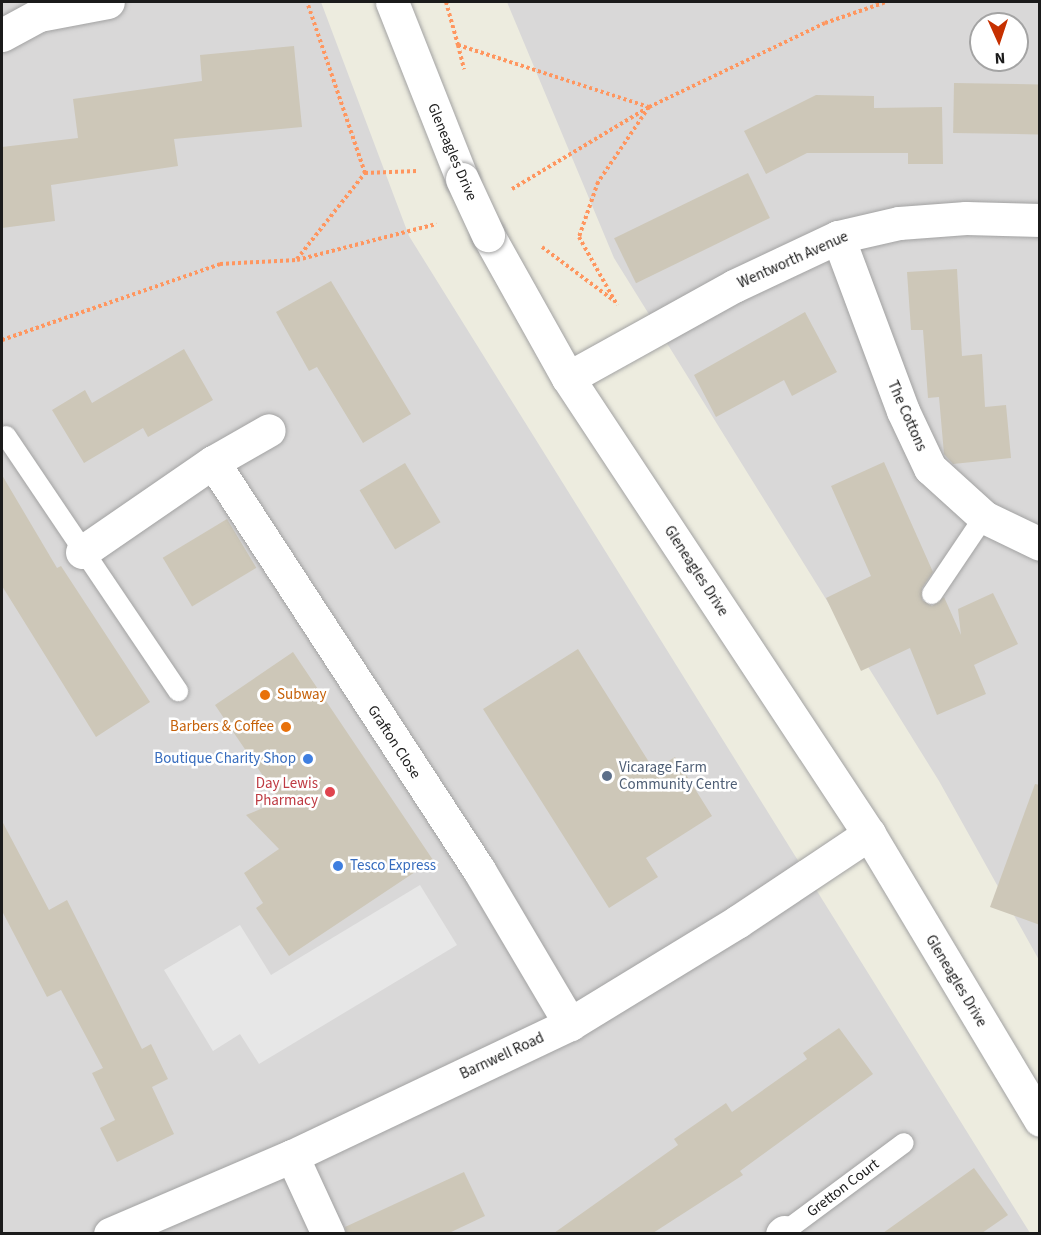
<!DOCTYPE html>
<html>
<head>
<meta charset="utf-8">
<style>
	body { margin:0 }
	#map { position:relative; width:1041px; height:1235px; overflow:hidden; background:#edecdf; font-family:"Source Sans 3",sans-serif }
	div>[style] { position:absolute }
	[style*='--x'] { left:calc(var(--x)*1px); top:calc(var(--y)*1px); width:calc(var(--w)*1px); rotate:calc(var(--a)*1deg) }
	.residential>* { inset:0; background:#d9d8d8 }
	.parking>* { inset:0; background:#e7e7e7 }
	.building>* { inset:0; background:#cdc7b8; transform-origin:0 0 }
	.path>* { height:4px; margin-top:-2px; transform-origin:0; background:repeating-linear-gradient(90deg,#ff965f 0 3px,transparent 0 6px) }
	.roads { filter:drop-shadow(0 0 2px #a2a2a2) drop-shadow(0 0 2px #a2a2a2) }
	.service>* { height:20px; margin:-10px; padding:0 10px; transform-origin:10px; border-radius:10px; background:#fff }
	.minor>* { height:33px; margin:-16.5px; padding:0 16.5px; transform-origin:16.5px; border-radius:16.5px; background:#fff }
	.tertiary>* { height:33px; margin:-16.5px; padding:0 16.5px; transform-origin:16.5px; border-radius:16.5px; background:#fff }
	.bridges { filter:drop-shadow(0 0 2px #a2a2a2) drop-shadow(0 0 2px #a2a2a2) }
	.tertiary-bridge>* { height:33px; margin:-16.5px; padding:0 16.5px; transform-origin:16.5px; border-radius:16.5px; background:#fff }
	.dots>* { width:16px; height:16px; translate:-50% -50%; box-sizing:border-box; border:3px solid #fff; border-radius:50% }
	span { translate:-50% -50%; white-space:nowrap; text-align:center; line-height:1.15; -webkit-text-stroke:5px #fff; paint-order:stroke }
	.street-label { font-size:15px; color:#1b1b1b }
	.food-label { font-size:15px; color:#c56008 }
	.left { translate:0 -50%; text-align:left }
	.right { translate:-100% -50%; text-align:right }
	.shop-label { font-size:15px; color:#366cbe }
	.service-label { font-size:15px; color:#4e5e75 }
	.health-label { font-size:15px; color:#be3a42 }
	.frame { position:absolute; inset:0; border:3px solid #1b1b1b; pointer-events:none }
	.north { position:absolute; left:969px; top:12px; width:60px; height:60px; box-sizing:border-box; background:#fff; border:2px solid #a4a4a4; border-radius:50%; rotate:177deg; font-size:16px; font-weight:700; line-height:24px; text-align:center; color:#1b1b1b }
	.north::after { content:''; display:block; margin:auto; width:21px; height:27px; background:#c63000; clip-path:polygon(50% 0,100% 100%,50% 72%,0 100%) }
</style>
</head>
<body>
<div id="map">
	<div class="residential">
		<div style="clip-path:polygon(2px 2px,321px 2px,409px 236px,1030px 1233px,2px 1234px)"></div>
		<div style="clip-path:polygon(evenodd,507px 2px,1039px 2px,1039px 960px,939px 781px,614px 258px,507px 2px,981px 24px,1017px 24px,1017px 60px,981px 60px,981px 24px)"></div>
	</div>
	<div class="parking">
		<div style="clip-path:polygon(420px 885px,457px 945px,259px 1064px,240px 1034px,213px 1051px,164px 970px,240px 925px,271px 975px)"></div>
	</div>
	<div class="building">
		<div style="clip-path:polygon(294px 46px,302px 127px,174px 139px,178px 166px,51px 185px,55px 221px,2px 228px,2px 147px,78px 138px,73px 99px,202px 81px,200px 55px)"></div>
		<div style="left:954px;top:83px;width:86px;height:50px;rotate:1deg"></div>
		<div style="clip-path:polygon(816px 95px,874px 96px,874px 108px,942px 107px,943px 164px,908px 164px,908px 153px,807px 153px,766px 174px,744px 131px)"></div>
		<div style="left:748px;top:173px;width:50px;height:149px;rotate:64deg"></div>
		<div style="clip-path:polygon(957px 269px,962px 356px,982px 354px,985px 407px,1006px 405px,1011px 458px,953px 464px,944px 454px,939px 397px,928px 398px,923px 330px,911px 330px,907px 272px)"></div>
		<div style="clip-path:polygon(331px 281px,411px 414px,363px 443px,317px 367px,309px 371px,276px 312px)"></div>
		<div style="clip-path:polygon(805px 312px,837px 372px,792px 396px,784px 380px,716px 417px,694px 375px)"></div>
		<div style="clip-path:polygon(184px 349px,213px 400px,148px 437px,143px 428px,84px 463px,52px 410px,85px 390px,92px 403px)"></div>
		<div style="clip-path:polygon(884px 462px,933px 572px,922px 588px,922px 600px,932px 606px,944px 597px,961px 635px,958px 609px,993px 593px,1018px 644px,974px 665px,986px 694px,937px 715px,910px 648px,861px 671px,826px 598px,871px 576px,831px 486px)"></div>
		<div style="left:405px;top:463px;width:69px;height:53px;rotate:59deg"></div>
		<div style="clip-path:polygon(2px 475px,57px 568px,61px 566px,150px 702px,96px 737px,2px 586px)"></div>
		<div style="left:227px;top:519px;width:57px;height:75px;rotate:59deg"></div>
		<div style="clip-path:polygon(578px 649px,654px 770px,675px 757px,712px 816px,646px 858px,658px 877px,609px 908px,483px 709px)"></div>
		<div style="clip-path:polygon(293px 652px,433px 860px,289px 956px,256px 908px,263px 903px,244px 873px,279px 849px,246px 815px,280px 801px,215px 705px)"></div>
		<div style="clip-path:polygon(1035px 784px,1040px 785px,1040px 925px,990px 907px)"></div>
		<div style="clip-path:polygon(2px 821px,49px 910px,67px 900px,142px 1049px,151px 1044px,168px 1079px,152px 1087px,174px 1134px,117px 1162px,100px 1128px,115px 1120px,92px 1073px,103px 1068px,61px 990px,47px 997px,2px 911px)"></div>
		<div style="clip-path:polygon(839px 1028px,873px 1074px,740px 1171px,743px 1175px,653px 1233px,554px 1233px,678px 1145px,674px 1139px,726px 1103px,732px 1112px,807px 1059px,803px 1053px)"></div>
		<div style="clip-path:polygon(974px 1168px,1008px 1215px,982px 1233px,883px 1233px)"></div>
		<div style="clip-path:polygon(464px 1172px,485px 1216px,449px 1233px,346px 1233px,345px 1227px)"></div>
	</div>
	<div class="path">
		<div style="--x:446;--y:2;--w:45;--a:74.4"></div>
		<div style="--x:458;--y:45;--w:201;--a:18"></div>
		<div style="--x:649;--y:107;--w:91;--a:124.2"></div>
		<div style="--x:598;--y:182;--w:58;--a:109.1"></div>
		<div style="--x:579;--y:237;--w:78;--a:60.8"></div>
		<div style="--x:458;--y:45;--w:25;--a:76"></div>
		<div style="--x:365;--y:173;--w:52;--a:-2.2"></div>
		<div style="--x:512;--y:189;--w:160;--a:-30.9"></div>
		<div style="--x:649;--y:107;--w:195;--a:-25.5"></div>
		<div style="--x:825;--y:23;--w:65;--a:-19"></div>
		<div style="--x:542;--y:247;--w:89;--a:36.7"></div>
		<div style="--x:297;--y:259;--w:110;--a:-51.7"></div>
		<div style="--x:365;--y:173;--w:181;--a:-108.7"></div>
		<div style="--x:2;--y:340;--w:231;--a:-19.2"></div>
		<div style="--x:220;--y:264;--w:77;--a:-3"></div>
		<div style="--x:297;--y:260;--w:144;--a:-14.5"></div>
	</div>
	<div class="roads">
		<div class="service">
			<div style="--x:6;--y:436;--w:308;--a:56"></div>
			<div style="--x:932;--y:594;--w:93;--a:-56"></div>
			<div style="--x:784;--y:1232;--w:149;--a:-36.6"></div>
		</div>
		<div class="minor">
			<div style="--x:2;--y:35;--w:42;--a:-28.4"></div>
			<div style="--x:39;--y:15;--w:70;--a:-10.7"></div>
			<div style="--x:838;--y:237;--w:186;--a:69.5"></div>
			<div style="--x:903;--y:411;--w:63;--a:64.7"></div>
			<div style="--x:930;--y:468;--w:73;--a:42.2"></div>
			<div style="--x:984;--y:517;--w:62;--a:25.7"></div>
			<div style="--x:568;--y:378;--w:190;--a:-29"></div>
			<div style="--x:734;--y:286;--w:115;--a:-25.2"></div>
			<div style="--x:838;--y:237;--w:63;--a:-12.9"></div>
			<div style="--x:899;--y:223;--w:67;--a:-4.3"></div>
			<div style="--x:966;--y:218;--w:74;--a:1.5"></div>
			<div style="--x:213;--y:462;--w:487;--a:56.9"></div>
			<div style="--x:479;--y:870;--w:179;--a:59.4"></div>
			<div style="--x:82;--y:552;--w:159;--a:-34.5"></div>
			<div style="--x:213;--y:462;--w:64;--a:-29.7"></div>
			<div style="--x:292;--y:1156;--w:86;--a:65.2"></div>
			<div style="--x:110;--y:1234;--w:198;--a:-23.2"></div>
			<div style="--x:292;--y:1156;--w:308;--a:-25.4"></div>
			<div style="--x:570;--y:1024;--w:196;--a:-31.4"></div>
			<div style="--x:737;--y:922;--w:159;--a:-33.7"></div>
			<div style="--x:782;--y:1234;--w:3;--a:-45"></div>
		</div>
		<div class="tertiary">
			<div style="--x:392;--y:2;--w:190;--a:68.4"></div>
			<div style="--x:488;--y:235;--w:164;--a:60.8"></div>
			<div style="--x:568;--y:378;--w:546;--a:56.57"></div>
			<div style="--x:869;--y:834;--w:333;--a:59.1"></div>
		</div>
	</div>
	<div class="bridges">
		<div class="tertiary-bridge">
			<div style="--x:462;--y:179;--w:62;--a:65.1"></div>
		</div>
	</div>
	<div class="dots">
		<div style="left:265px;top:695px;background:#e8710a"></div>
		<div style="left:286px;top:727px;background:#e8710a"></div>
		<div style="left:308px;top:759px;background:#3f7fe0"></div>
		<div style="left:607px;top:776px;background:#5c6f8a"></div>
		<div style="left:330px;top:792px;background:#e0444e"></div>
		<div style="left:338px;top:866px;background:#3f7fe0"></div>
	</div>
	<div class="street-label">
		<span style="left:452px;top:152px;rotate:67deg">Gleneagles Drive</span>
		<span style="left:793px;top:260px;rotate:-24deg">Wentworth Avenue</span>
		<span style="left:907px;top:416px;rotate:66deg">The Cottons</span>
		<span style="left:696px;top:571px;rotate:57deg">Gleneagles Drive</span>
		<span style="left:394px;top:742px;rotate:57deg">Grafton Close</span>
		<span style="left:956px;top:981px;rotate:59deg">Gleneagles Drive</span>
		<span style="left:502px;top:1056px;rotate:-25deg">Barnwell Road</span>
		<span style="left:843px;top:1188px;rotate:-37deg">Gretton Court</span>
	</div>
	<div class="food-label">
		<span class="left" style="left:277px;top:695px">Subway</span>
		<span class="right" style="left:274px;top:727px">Barbers &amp; Coffee</span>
	</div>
	<div class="shop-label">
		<span class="right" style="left:296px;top:759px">Boutique Charity Shop</span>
		<span class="left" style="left:350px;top:866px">Tesco Express</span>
	</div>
	<div class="service-label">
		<span class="left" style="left:619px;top:776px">Vicarage Farm<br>Community Centre</span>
	</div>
	<div class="health-label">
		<span class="right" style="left:318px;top:792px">Day Lewis<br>Pharmacy</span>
	</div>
	<div class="frame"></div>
	<div class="north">N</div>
</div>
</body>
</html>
